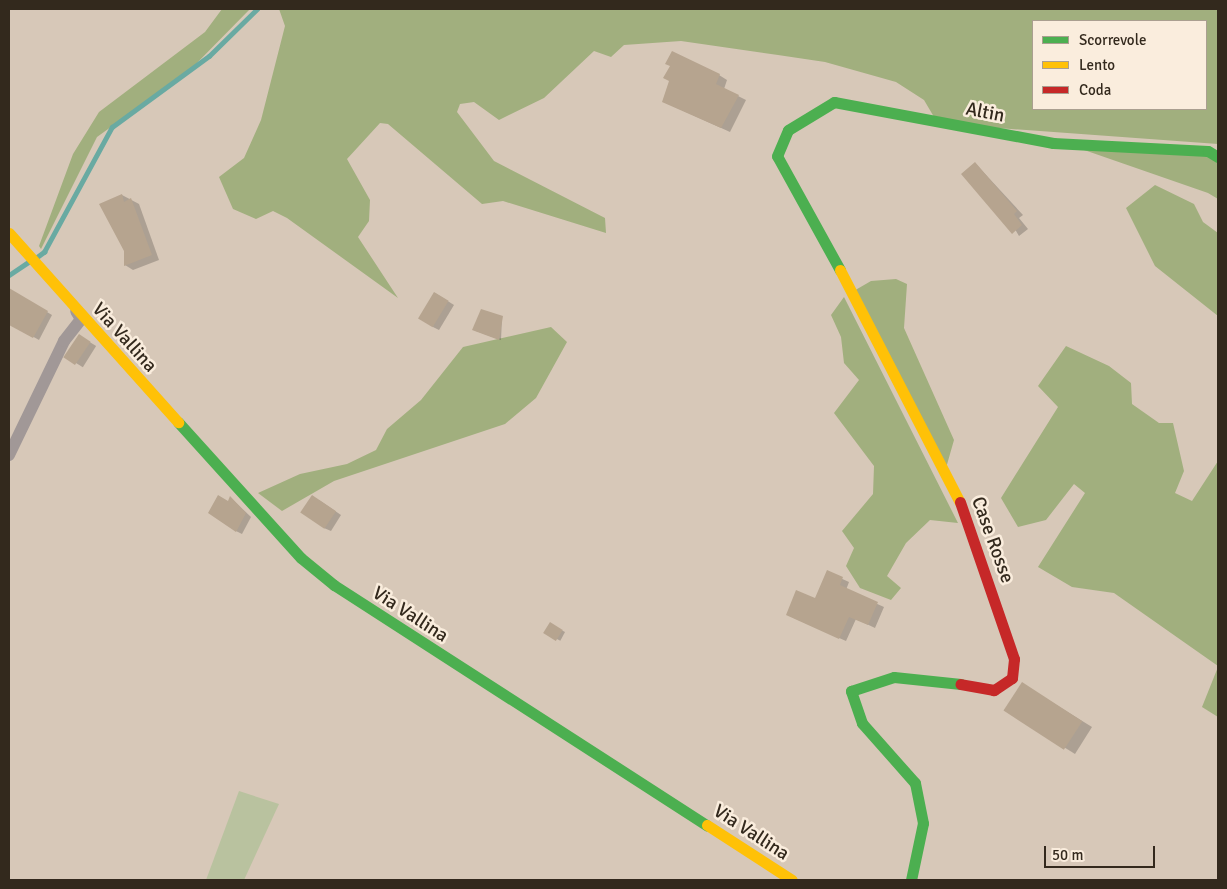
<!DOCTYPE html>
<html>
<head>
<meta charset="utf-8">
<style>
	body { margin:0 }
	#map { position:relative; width:1227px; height:889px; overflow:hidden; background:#d7c8b8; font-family:Signika,sans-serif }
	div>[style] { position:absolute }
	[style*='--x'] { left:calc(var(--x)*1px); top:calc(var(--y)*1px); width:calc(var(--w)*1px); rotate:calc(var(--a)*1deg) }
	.green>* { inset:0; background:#b9c29f }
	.forest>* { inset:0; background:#a1af7e }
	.shadow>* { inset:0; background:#0003; transform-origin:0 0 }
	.stream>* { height:4.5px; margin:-2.25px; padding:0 2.25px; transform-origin:2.25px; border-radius:2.25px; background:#69aaa2 }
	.building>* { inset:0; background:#b6a48f; transform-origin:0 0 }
	.street>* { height:12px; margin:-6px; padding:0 6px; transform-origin:6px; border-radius:6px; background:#a19897 }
	.fast>* { height:11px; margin:-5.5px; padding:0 5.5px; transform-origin:5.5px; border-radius:5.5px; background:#4caf50 }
	.slow>* { height:11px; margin:-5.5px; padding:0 5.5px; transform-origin:5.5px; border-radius:5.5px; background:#ffc107 }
	.jam>* { height:11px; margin:-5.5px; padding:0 5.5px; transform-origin:5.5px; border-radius:5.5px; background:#c62828 }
	span { translate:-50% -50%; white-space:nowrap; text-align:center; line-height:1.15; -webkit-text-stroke:5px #faeddd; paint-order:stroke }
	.street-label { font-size:19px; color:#33291d }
	.frame { position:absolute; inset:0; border:10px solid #33291d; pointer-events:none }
	.legend { position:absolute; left:1032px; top:20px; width:175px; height:90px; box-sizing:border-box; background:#faeddd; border:1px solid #aa9f90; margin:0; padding:6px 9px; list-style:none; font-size:15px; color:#33291d }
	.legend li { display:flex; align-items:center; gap:10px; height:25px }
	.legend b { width:25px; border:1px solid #aa9f90 }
	.scale { position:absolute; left:1044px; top:846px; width:111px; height:22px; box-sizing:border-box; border:2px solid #33291d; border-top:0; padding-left:6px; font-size:15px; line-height:18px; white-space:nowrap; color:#33291d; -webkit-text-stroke:4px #faeddd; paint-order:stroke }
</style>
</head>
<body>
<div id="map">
	<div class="green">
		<div style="clip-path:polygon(239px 791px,279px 804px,244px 880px,206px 880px)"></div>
	</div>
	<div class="forest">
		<div style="clip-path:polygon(222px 9px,250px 9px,190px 70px,97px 137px,41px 249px,39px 246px,73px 154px,99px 112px,205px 32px)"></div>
		<div style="clip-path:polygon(evenodd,279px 9px,1218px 9px,1218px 144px,984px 127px,934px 117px,924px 100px,896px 82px,825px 62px,778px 55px,681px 41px,624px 45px,611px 57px,594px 51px,544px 98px,499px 120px,474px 102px,460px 104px,457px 112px,494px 161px,605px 218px,606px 233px,503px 201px,482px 204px,388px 124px,380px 123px,347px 159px,370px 200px,369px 221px,358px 237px,398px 298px,287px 218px,273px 211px,256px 219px,233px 209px,219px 177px,244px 158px,261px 120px,285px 26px,279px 9px,1033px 21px,1206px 21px,1206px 109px,1033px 109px,1033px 21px)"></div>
		<div style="clip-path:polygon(1064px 143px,1218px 154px,1218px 199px,1208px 193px)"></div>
		<div style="clip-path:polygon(1155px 185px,1194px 204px,1203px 222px,1218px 233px,1218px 316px,1155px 266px,1126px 208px)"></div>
		<div style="clip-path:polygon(896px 279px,907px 284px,904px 328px,954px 440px,946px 468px,852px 292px,871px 281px)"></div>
		<div style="clip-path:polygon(844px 297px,958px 523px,930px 520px,906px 543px,887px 576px,901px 588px,891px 600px,860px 588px,846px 566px,854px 548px,842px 531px,873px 494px,874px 466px,834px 413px,859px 380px,844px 363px,841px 337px,831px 315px)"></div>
		<div style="clip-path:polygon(551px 327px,567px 342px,536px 398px,505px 424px,334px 481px,282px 511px,258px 493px,300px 474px,347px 464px,376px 450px,387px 429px,421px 400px,463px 347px)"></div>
		<div style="clip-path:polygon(1066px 346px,1109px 366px,1131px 383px,1132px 404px,1159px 423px,1173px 423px,1184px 471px,1175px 493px,1192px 501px,1218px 461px,1218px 666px,1114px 593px,1072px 587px,1038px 567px,1085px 493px,1074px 484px,1046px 520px,1018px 527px,1001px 498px,1058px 407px,1038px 386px)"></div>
		<div style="clip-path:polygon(1218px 667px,1218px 717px,1202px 707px)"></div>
	</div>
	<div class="shadow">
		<div style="clip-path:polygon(719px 75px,727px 80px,724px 89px,746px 100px,730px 132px,664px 102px)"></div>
		<div style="clip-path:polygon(975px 163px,1023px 215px,1019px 218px,1028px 229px,1019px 236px)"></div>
		<div style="clip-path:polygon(122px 195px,139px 204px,159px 260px,133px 270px,125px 265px)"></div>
		<div style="clip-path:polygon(13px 292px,52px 315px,39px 340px,9px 323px)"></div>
		<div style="clip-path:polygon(435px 293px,454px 305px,439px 330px,433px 327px)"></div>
		<div style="clip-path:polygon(502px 318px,501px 340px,476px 331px)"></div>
		<div style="left:80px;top:336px;width:19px;height:25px;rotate:32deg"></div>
		<div style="clip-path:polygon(231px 498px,251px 517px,242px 534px,236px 531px)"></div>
		<div style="clip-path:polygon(319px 500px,341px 515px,331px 531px,324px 528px)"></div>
		<div style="clip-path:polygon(827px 572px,849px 582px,846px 590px,884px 607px,875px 628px,856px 619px,846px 641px,794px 618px,815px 600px)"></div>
		<div style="left:550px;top:624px;width:17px;height:10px;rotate:28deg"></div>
		<div style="clip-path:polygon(1032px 690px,1092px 727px,1075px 754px,1005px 710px)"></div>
	</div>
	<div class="stream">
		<div style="--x:37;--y:257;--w:9;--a:-36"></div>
		<div style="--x:44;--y:252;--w:142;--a:-61.5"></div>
		<div style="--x:112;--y:127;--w:120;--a:-36.2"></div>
		<div style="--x:209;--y:56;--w:67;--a:-44.4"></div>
		<div style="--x:9;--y:275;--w:23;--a:-34"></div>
	</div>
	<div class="building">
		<div style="clip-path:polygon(672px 51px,720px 74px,716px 84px,739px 95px,721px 128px,662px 102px,669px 81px,663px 78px,670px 66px,665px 64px)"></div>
		<div style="clip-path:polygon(975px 162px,1017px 211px,1014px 214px,1022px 225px,1012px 234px,961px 174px)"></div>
		<div style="clip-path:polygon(122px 194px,124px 202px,131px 198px,152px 255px,124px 266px,124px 251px,99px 204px)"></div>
		<div style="clip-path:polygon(9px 288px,48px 311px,33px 338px,9px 325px)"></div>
		<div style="left:434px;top:292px;width:17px;height:31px;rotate:31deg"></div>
		<div style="clip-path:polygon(481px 309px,503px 316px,499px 340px,472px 330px)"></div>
		<div style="left:79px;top:334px;width:14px;height:28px;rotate:34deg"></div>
		<div style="clip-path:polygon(218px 495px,228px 501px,230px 496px,246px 513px,236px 532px,208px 513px)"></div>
		<div style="left:312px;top:495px;width:29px;height:21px;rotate:34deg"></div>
		<div style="clip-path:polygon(827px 570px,843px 577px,840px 585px,878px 602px,868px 625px,849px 617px,839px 639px,786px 615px,796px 590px,815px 598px)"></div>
		<div style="left:550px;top:622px;width:15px;height:13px;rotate:32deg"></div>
		<div style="left:1022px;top:682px;width:72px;height:34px;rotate:33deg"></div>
	</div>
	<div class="street">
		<div style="--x:9;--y:455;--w:127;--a:-64.2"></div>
		<div style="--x:64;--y:341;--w:28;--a:-52"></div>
		<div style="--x:81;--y:319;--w:9;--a:-122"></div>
	</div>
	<div class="fast">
		<div style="--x:840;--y:270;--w:130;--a:-118.9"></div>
		<div style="--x:777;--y:156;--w:28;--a:-67"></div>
		<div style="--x:788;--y:130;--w:54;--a:-31.3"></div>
		<div style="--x:834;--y:102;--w:223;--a:10.6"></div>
		<div style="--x:1053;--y:143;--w:155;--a:3"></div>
		<div style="--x:1208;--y:151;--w:12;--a:31"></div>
		<div style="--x:178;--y:422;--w:183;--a:47.9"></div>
		<div style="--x:301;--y:558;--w:43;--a:39.3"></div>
		<div style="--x:334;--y:585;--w:444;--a:32.8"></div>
		<div style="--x:911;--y:880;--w:58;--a:-78.1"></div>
		<div style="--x:923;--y:823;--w:41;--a:-101.3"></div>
		<div style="--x:915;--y:783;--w:80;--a:-131.5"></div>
		<div style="--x:862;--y:723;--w:34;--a:-109"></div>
		<div style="--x:851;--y:691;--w:45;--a:-18"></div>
		<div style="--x:894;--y:677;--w:67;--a:6"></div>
	</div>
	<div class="slow">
		<div style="--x:9;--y:233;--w:254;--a:48.2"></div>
		<div style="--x:840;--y:270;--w:261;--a:62.7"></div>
		<div style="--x:707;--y:825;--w:101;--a:32.9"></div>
	</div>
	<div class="jam">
		<div style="--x:960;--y:502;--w:166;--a:71"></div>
		<div style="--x:1014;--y:659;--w:19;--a:96"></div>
		<div style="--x:1012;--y:678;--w:22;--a:146"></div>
		<div style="--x:994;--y:690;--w:34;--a:-170"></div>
	</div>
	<div class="street-label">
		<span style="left:985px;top:113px;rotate:11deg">Altin</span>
		<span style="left:124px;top:338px;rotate:48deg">Via Vallina</span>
		<span style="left:992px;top:540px;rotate:70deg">Case Rosse</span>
		<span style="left:410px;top:615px;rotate:33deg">Via Vallina</span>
		<span style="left:751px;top:833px;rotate:33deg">Via Vallina</span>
	</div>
	<div class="frame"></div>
	<ul class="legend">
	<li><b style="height:6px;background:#4caf50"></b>Scorrevole</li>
	<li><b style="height:6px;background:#ffc107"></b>Lento</li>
	<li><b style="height:6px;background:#c62828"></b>Coda</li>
	</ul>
	<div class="scale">50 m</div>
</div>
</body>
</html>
